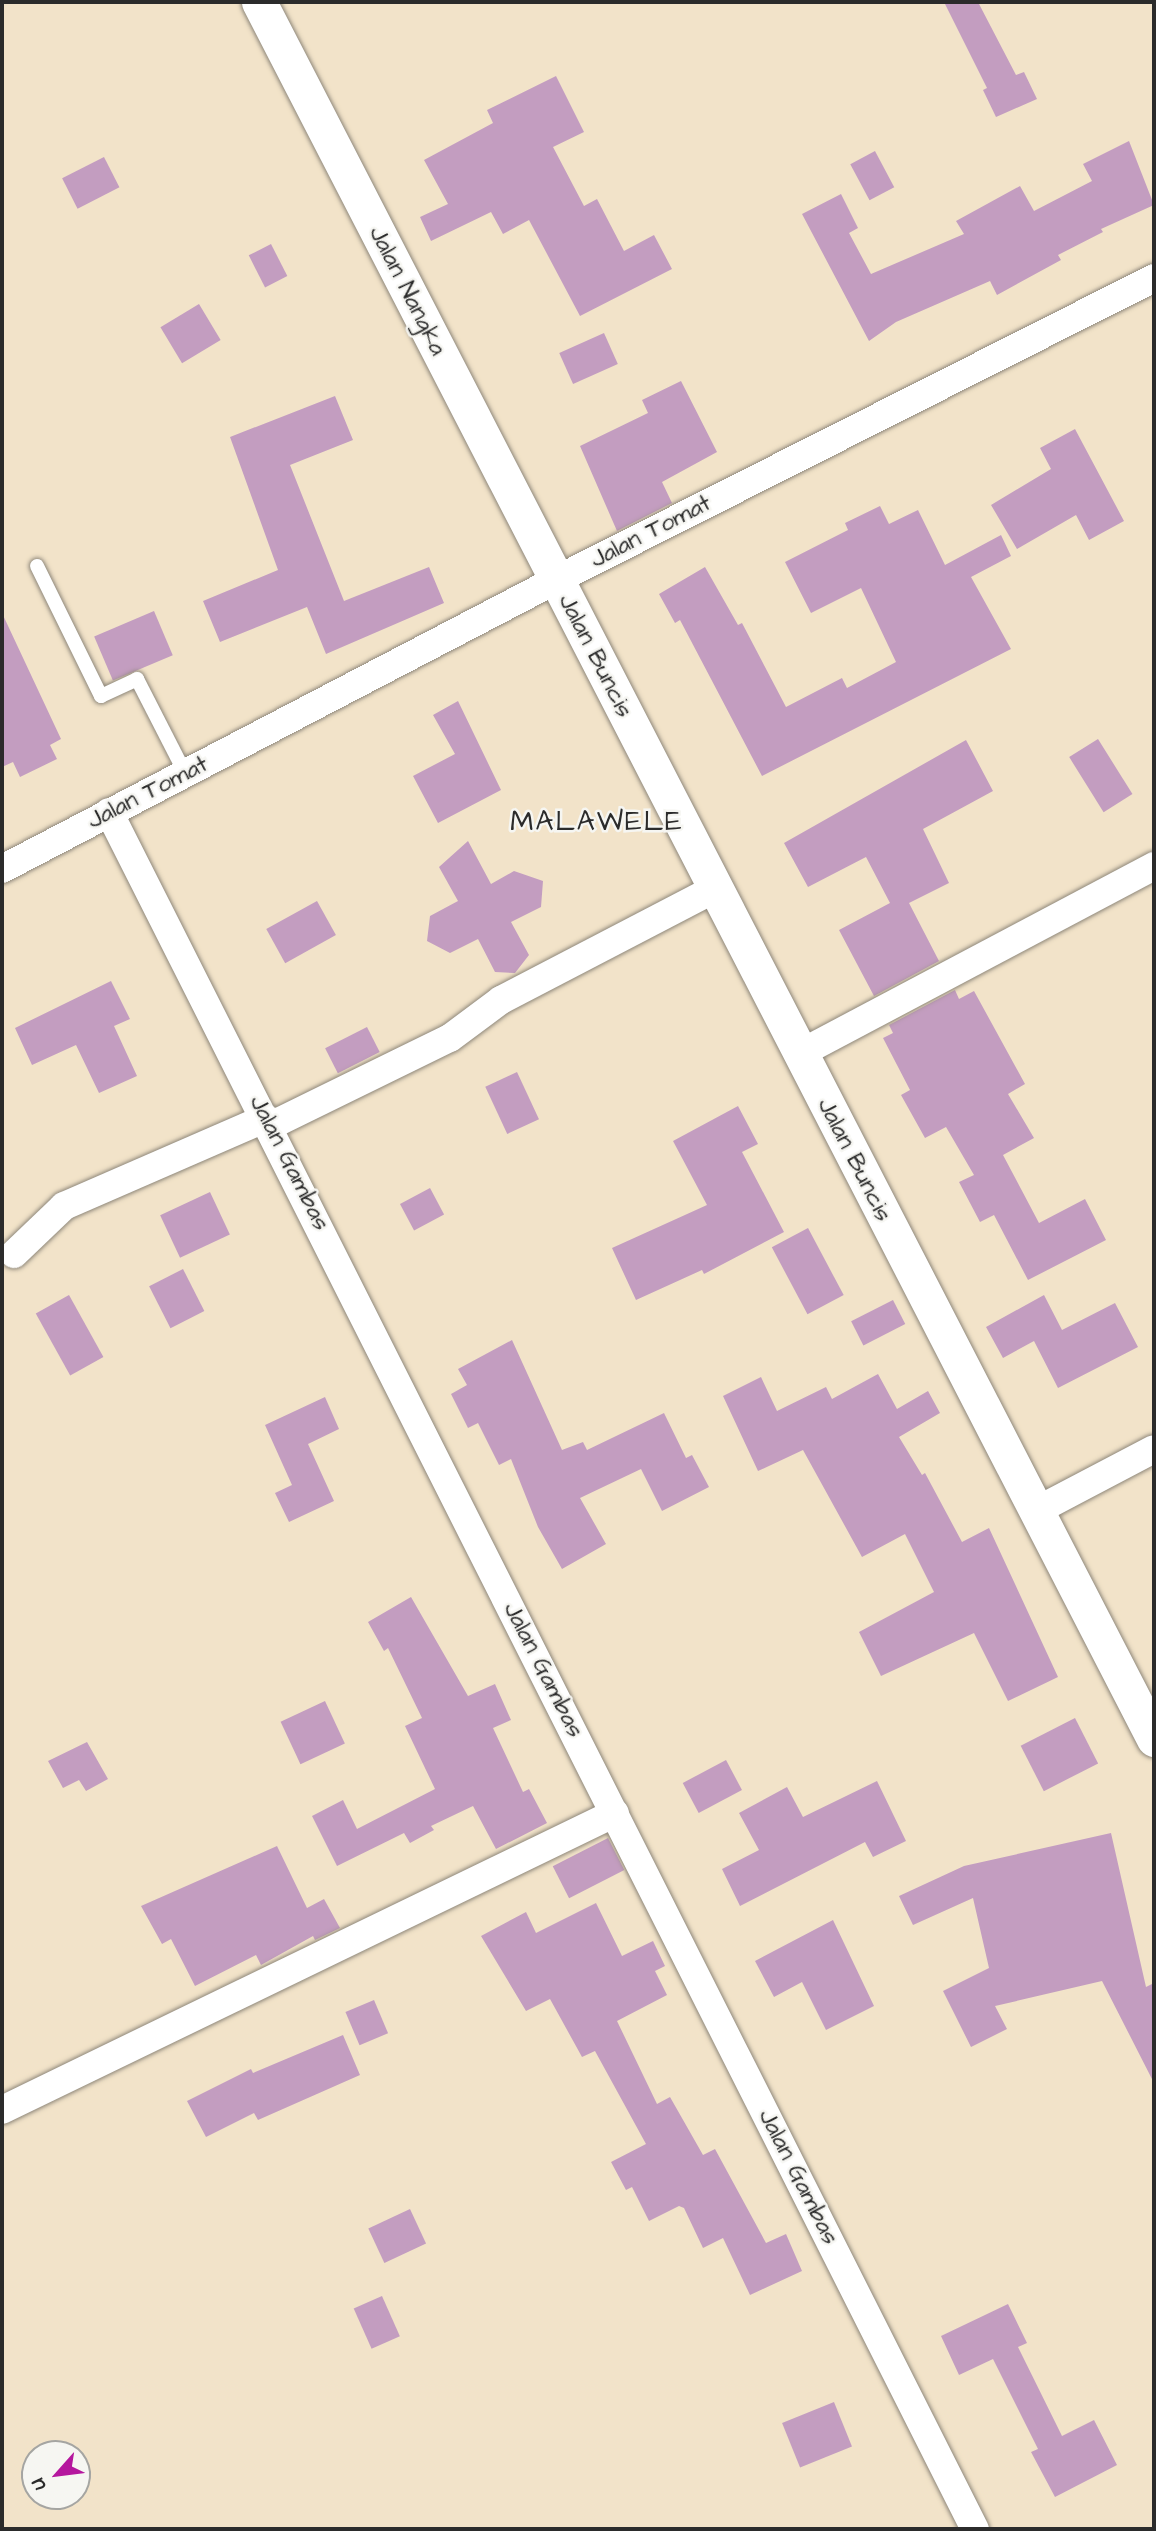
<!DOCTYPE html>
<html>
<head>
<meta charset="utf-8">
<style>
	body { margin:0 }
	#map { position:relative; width:1156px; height:2531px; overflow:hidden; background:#f2e3c9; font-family:"Architects Daughter",sans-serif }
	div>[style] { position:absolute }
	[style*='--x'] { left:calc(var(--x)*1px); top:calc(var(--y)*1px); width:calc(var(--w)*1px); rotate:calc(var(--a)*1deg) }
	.building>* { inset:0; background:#c39dc0; transform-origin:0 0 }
	.roads { filter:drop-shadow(0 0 2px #8e877a) drop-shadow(0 0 2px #8e877a) }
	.service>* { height:14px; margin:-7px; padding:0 7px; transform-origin:7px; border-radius:7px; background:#fff }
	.minor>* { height:28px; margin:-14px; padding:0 14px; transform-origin:14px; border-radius:14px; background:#fff }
	.tertiary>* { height:35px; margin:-17.5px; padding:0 17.5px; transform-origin:17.5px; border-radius:17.5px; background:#fff }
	span { translate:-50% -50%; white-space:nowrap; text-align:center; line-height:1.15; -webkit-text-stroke:5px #f6f6f2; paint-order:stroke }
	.street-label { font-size:24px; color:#2b2b2b }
	.quarter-label { font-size:28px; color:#2b2b2b; letter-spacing:2px }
	.frame { position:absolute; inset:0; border:4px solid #2b2b2b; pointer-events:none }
	.north { position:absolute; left:21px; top:2440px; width:70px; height:70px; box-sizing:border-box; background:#f6f6f2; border:2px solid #a5a5a2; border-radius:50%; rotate:242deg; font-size:19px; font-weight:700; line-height:28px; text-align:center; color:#2b2b2b }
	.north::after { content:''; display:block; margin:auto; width:24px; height:32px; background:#b5179e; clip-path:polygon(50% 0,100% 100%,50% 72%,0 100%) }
</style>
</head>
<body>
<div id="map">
	<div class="building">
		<div style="clip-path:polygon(944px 2px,978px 2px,1016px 75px,1024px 72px,1037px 99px,996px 117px,983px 90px,987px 88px)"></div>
		<div style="clip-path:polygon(556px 76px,584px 132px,553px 147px,584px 206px,597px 199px,624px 251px,654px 235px,672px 269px,580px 316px,529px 220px,503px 234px,491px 212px,431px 241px,420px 217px,448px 204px,424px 160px,493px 123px,487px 110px)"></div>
		<div style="clip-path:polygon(1129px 141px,1154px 205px,1101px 229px,1103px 232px,1058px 255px,1061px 260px,997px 295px,990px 281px,896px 322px,869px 341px,802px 214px,841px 194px,858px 228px,849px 233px,871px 274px,964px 234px,956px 221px,1020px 186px,1034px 211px,1092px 181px,1083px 164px)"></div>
		<div style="left:875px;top:151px;width:41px;height:28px;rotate:62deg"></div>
		<div style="left:104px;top:157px;width:34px;height:47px;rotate:63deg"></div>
		<div style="left:271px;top:244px;width:36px;height:25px;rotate:63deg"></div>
		<div style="left:199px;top:304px;width:42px;height:45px;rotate:59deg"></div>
		<div style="left:604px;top:333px;width:34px;height:49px;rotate:66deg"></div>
		<div style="clip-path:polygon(681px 381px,717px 452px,662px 482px,672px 503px,617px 531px,580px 446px,648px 413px,642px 400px)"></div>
		<div style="clip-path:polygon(335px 396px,353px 440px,290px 465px,344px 601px,429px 567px,444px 603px,326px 654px,307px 607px,220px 642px,203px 601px,278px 570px,230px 437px)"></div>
		<div style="clip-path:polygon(1075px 429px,1124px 521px,1089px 540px,1076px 515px,1017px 549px,991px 505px,1051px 469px,1040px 448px)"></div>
		<div style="clip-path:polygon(880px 506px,889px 524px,918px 510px,945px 565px,1001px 535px,1011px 556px,971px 577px,1011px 649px,762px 776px,680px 620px,675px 623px,659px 594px,705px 567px,738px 625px,742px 623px,786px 707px,842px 678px,847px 688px,896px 662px,861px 588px,811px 613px,785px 562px,848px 530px,845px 523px)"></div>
		<div style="left:154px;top:611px;width:48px;height:65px;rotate:67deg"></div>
		<div style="clip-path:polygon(2px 613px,61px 739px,50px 745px,57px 759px,20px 777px,13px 762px,2px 767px)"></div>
		<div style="clip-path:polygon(458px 701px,501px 790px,438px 823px,413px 776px,455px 754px,433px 715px)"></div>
		<div style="left:1098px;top:739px;width:65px;height:34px;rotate:58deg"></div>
		<div style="clip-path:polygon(966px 740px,993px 791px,923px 829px,949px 883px,909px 903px,939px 961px,874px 996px,839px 930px,890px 903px,866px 857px,808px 887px,784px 843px)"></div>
		<div style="clip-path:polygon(468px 841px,491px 884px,514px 871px,543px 881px,541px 907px,511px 922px,529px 955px,515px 973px,495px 972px,478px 939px,450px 953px,427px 941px,430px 916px,458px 901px,439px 867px)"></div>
		<div style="left:317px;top:901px;width:39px;height:58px;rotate:61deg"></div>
		<div style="clip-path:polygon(111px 981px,130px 1019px,114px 1026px,137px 1076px,99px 1093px,76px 1045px,32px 1065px,15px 1028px)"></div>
		<div style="clip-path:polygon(955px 990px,959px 999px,974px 991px,1025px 1084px,1008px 1094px,1034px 1138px,1003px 1155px,1039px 1223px,1085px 1199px,1106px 1240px,1028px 1280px,994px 1215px,980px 1222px,959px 1182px,974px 1175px,946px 1127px,925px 1138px,901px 1095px,910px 1090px,883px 1038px,893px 1033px,889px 1025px)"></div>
		<div style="left:367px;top:1027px;width:28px;height:47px;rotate:63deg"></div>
		<div style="left:517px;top:1072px;width:52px;height:35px;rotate:65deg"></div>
		<div style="clip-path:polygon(738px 1106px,758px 1144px,742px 1152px,784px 1232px,704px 1274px,702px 1270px,636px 1300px,612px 1248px,707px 1205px,673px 1141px)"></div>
		<div style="left:430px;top:1188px;width:30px;height:34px;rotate:62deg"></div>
		<div style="left:210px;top:1192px;width:47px;height:55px;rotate:65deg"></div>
		<div style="left:808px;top:1228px;width:76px;height:41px;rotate:62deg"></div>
		<div style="left:183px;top:1269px;width:47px;height:38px;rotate:63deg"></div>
		<div style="left:69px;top:1295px;width:71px;height:38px;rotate:61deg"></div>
		<div style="clip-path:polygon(1044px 1295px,1062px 1330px,1115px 1303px,1138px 1347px,1058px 1388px,1034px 1341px,1003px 1358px,986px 1327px)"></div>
		<div style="left:893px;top:1300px;width:27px;height:47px;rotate:63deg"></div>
		<div style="clip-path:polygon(512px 1340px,562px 1450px,583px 1442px,587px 1450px,664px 1413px,686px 1458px,692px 1455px,709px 1487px,662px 1511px,641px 1469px,580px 1498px,606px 1544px,562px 1569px,538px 1527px,511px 1459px,499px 1465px,478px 1423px,468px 1428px,451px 1394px,467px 1385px,458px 1369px)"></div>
		<div style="clip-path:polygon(878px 1374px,897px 1409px,928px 1391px,940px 1413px,899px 1437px,922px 1475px,925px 1473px,962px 1542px,989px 1528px,1058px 1677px,1008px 1701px,974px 1633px,881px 1676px,859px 1632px,934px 1592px,905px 1534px,862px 1557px,803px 1450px,758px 1471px,723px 1396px,761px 1377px,777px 1411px,826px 1387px,832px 1399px)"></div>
		<div style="clip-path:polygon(325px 1397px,339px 1429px,308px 1444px,334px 1501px,289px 1522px,275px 1493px,292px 1485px,265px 1425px)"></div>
		<div style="clip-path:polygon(411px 1597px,468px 1696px,495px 1684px,511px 1720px,493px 1728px,523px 1792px,529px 1789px,547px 1823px,496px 1849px,473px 1806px,431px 1826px,434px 1830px,410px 1843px,404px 1833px,337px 1866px,312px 1816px,343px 1800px,357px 1829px,435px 1789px,405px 1726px,422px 1718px,388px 1648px,384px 1651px,368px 1622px)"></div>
		<div style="left:325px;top:1701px;width:47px;height:49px;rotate:65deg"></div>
		<div style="left:1075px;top:1718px;width:51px;height:61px;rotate:63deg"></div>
		<div style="clip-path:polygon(87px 1742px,108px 1779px,86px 1791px,79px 1780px,63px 1788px,48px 1761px)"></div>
		<div style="left:726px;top:1760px;width:34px;height:49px;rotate:62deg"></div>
		<div style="clip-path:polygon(877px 1781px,906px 1841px,873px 1857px,865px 1842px,740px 1906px,722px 1869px,759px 1850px,739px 1813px,787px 1787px,803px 1817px)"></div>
		<div style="clip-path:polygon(1111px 1833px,1146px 1987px,1154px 1983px,1154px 2083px,1102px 1981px,995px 2006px,1007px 2029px,971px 2047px,943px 1991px,989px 1968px,973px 1898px,913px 1925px,899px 1896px,964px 1866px)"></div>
		<div style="left:608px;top:1838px;width:36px;height:62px;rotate:63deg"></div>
		<div style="clip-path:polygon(277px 1846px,307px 1908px,324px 1899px,340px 1928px,315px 1940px,313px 1936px,261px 1965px,256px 1955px,195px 1986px,171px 1939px,162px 1944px,141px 1906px)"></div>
		<div style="clip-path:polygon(596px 1903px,622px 1956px,653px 1941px,665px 1966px,655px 1971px,667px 1995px,617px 2021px,657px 2104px,670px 2097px,703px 2155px,715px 2149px,766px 2243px,786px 2234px,802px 2271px,750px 2295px,723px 2238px,703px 2248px,684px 2208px,679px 2206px,649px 2221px,632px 2187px,626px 2190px,611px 2162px,646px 2144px,595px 2051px,582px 2057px,550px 1999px,526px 2011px,481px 1936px,526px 1912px,536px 1933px)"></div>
		<div style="clip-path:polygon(833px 1920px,874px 2006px,826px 2030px,802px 1982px,774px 1997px,755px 1961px)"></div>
		<div style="left:374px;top:2000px;width:36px;height:31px;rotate:67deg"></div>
		<div style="clip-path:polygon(343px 2035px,360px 2075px,258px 2120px,254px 2113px,206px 2137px,187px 2101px,251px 2069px,253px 2073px)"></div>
		<div style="left:410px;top:2209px;width:38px;height:46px;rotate:65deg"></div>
		<div style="left:382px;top:2296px;width:44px;height:31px;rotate:66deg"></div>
		<div style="clip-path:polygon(1008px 2304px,1027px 2343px,1018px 2347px,1062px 2436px,1094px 2420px,1117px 2465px,1055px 2497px,1031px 2452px,1038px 2449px,993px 2359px,959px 2375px,941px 2336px)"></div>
		<div style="left:834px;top:2402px;width:48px;height:56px;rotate:68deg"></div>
	</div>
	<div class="roads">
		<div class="service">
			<div style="--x:37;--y:566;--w:145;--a:63.8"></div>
			<div style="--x:101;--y:696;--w:40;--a:-25"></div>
			<div style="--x:137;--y:679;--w:106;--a:62.9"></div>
		</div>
		<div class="minor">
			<div style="--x:109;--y:812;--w:1923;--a:63.24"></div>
			<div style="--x:2;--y:869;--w:625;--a:-27.55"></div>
			<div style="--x:556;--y:580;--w:670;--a:-26.79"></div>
			<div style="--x:799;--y:1054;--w:402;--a:-27.9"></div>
			<div style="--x:270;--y:1126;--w:200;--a:-26.1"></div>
			<div style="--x:450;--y:1038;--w:64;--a:-36.7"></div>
			<div style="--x:501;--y:1000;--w:240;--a:-27.5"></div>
			<div style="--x:14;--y:1254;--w:69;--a:-43.8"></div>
			<div style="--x:64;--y:1206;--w:220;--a:-23.5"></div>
			<div style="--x:1036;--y:1511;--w:133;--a:-27.7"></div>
			<div style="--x:2;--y:2110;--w:681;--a:-25.85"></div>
		</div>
		<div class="tertiary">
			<div style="--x:259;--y:2;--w:1954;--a:62.74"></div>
		</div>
	</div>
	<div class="street-label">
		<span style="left:407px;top:291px;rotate:63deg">Jalan Nangka</span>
		<span style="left:651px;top:532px;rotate:-27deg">Jalan Tomat</span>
		<span style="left:595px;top:656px;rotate:63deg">Jalan Buncis</span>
		<span style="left:148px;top:793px;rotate:-27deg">Jalan Tomat</span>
		<span style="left:854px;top:1160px;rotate:63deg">Jalan Buncis</span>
		<span style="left:289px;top:1163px;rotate:63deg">Jalan Gambas</span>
		<span style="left:543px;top:1670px;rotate:63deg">Jalan Gambas</span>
		<span style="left:798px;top:2177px;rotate:63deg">Jalan Gambas</span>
	</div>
	<div class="quarter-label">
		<span style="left:597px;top:822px">MALAWELE</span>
	</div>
	<div class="frame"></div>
	<div class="north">U</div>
</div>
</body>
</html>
